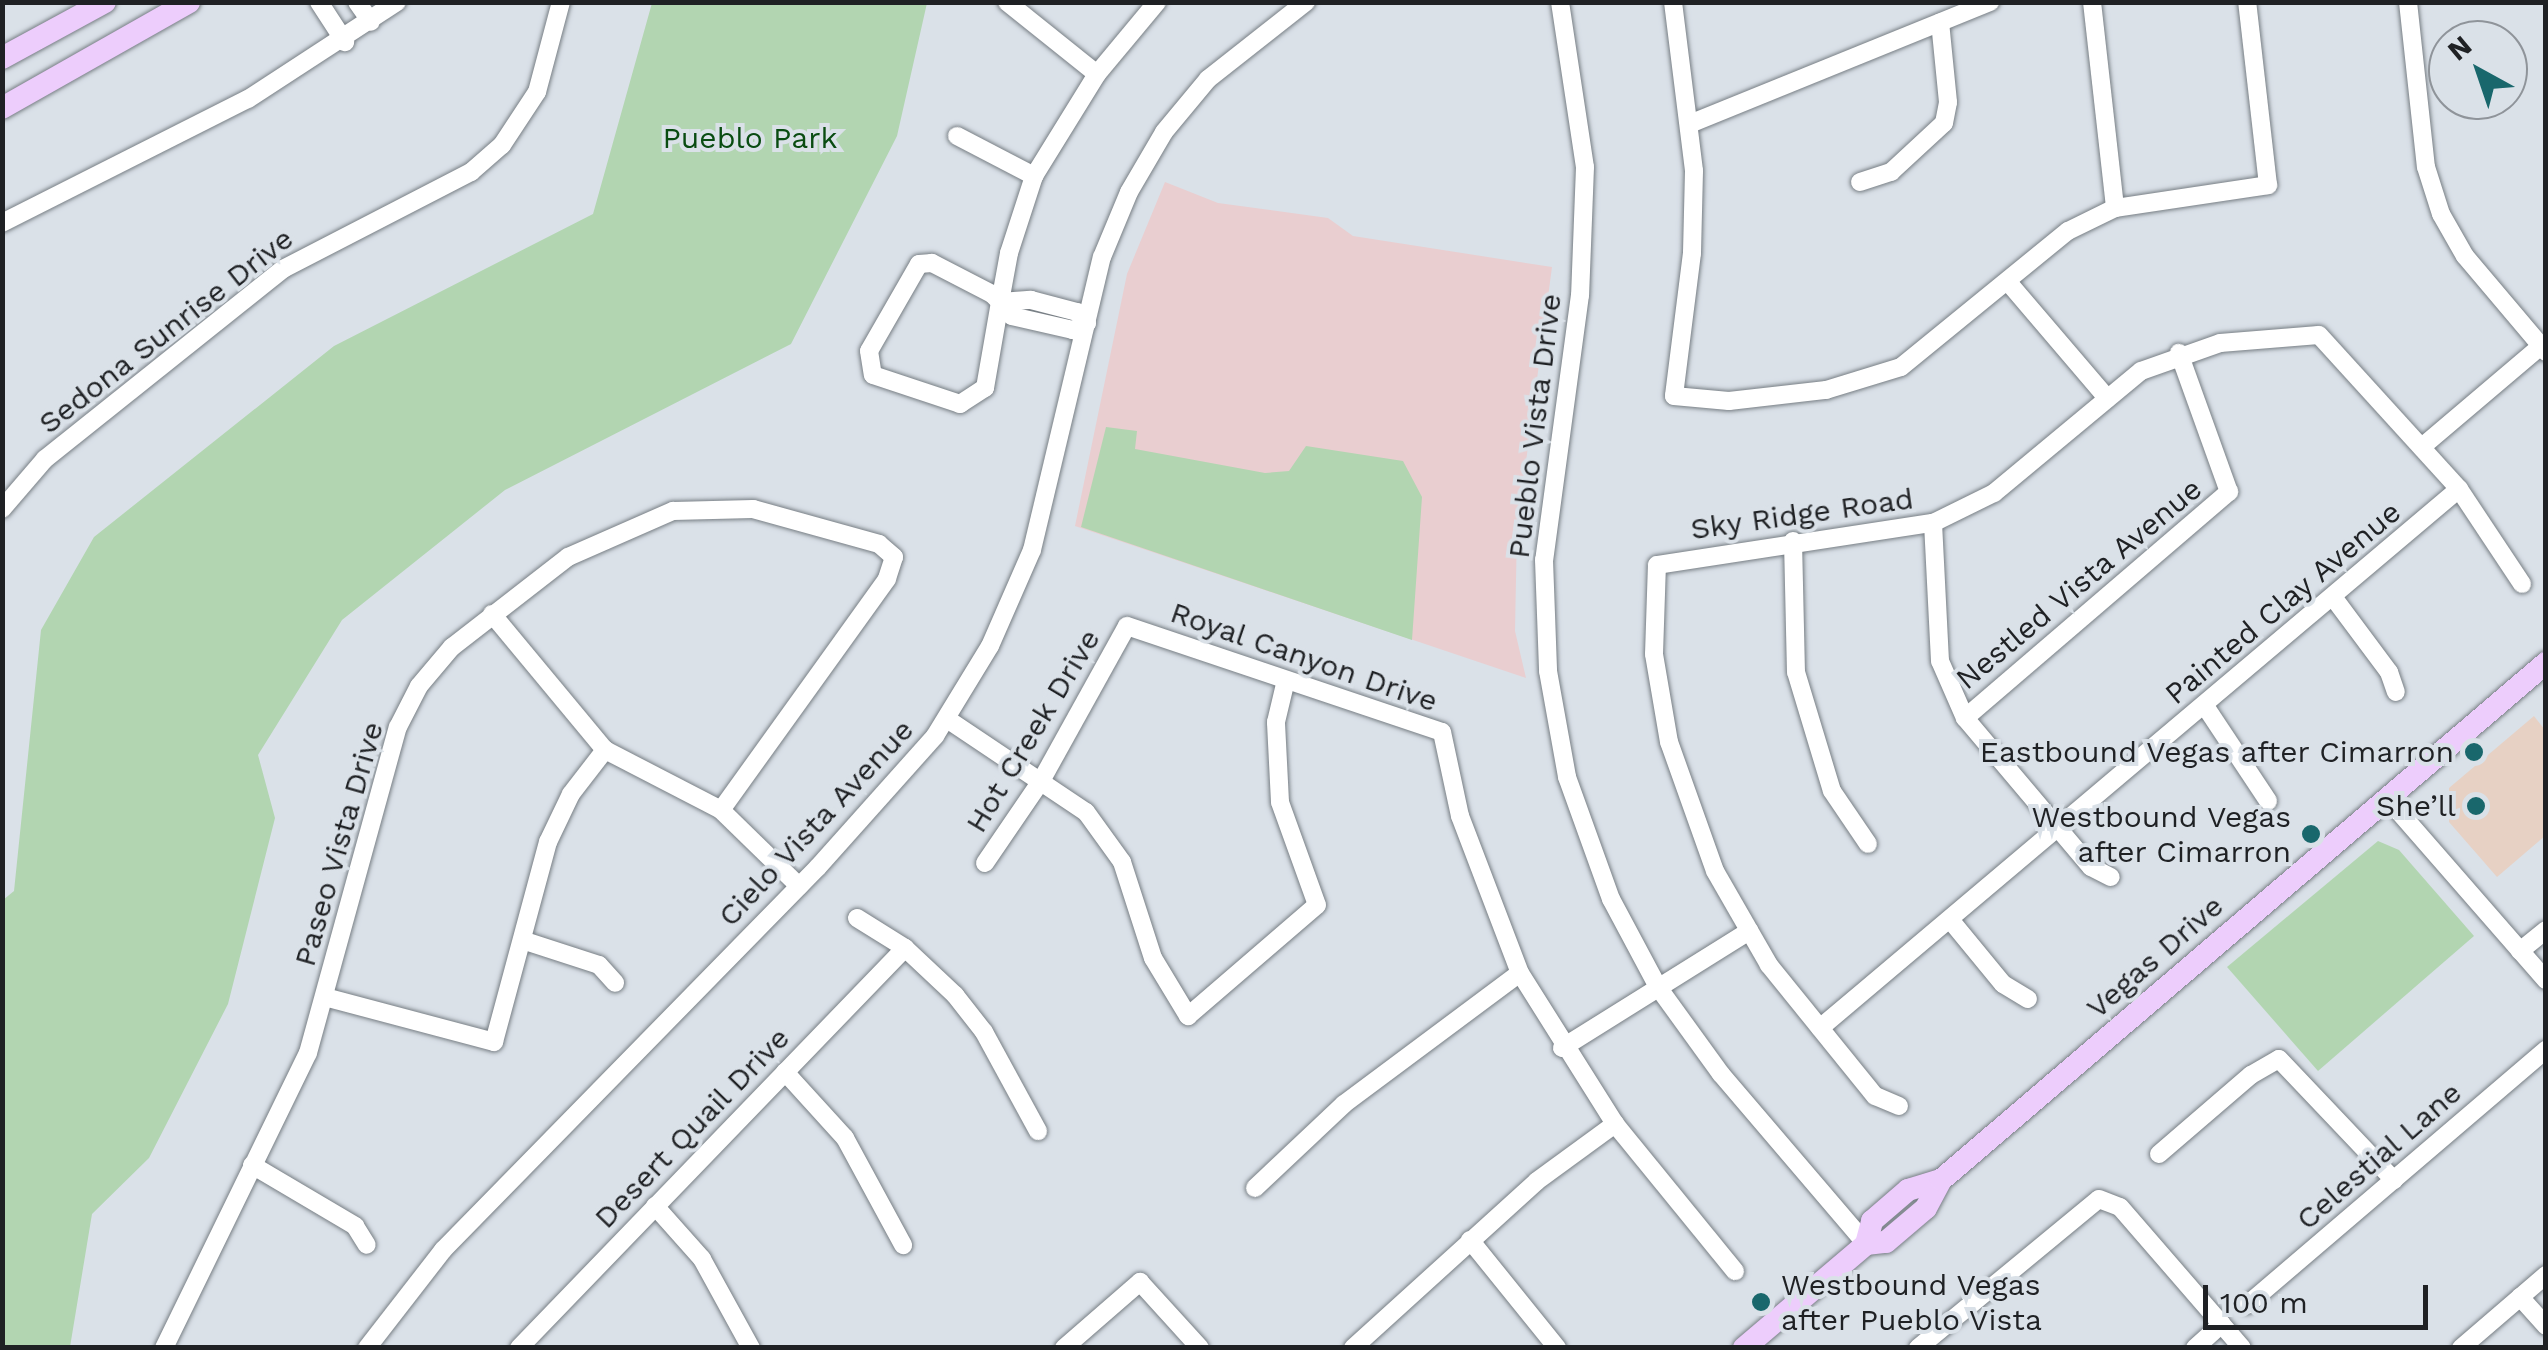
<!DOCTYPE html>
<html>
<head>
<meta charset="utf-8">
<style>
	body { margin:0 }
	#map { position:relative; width:2548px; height:1350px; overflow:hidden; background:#dae1e8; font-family:"Work Sans",sans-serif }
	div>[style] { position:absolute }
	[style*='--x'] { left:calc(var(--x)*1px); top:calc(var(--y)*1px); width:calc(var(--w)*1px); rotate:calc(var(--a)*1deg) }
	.commercial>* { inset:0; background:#e7d1c4 }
	.education>* { inset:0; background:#e9ced0 }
	.green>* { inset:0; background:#b2d5b1 }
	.roads { filter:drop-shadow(0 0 2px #777e84) drop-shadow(0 0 2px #777e84) }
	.minor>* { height:18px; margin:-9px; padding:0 9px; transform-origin:9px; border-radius:9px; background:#fff }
	.major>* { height:22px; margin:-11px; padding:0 11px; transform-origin:11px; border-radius:11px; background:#edcdfc }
	.dots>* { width:28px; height:28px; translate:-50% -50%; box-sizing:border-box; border:5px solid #dae1e8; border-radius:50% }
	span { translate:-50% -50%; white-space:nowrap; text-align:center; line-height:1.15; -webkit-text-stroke:8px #dae1e8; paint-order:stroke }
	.park-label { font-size:30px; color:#094c11 }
	.street-label { font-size:30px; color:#1f2124 }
	.poi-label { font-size:30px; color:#1f2124 }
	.right { translate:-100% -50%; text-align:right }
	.left { translate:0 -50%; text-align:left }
	.frame { position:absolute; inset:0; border:5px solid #1f2124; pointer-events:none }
	.north { position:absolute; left:2428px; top:20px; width:100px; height:100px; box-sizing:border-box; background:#dae1e8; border:2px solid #8f949a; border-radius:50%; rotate:320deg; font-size:28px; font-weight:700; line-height:40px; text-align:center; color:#1f2124 }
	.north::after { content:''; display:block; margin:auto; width:35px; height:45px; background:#19676c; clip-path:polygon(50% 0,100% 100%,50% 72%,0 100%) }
	.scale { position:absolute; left:2203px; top:1285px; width:225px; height:45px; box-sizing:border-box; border:5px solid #1f2124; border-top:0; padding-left:12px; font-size:30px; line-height:35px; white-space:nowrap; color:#1f2124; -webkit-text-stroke:8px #dae1e8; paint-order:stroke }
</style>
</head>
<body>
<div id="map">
	<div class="commercial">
		<div style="clip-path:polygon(2534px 716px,2545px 730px,2545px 836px,2497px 877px,2449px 822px,2449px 788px)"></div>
	</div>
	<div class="education">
		<div style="clip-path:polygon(1165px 182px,1218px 203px,1328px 218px,1353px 236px,1552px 267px,1517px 529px,1515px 631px,1526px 678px,1075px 526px,1127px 274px)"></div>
	</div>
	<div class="green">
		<div style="clip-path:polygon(652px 3px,927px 3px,897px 136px,791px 344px,505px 490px,342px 620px,258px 755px,275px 818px,228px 1004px,149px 1158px,92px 1214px,70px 1347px,3px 1347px,3px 900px,14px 891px,41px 630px,94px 537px,334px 346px,593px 214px)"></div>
		<div style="clip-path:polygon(1106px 427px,1137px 431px,1135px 449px,1265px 473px,1289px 471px,1306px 446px,1403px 461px,1422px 497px,1412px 640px,1081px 527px)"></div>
		<div style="clip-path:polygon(2378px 841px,2399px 850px,2474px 936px,2318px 1071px,2227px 967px)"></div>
	</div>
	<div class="roads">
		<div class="minor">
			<div style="--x:319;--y:2;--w:48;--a:57"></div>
			<div style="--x:357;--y:2;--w:24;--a:55"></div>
			<div style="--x:1007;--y:2;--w:115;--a:38.7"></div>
			<div style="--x:1560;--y:2;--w:167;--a:81.4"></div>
			<div style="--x:1585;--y:167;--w:128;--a:92.2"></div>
			<div style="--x:1580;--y:295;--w:267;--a:97.7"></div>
			<div style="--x:1544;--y:560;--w:111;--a:87.9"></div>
			<div style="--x:1548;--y:671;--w:108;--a:79.8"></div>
			<div style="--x:1567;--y:777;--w:130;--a:70.2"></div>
			<div style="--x:1611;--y:899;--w:100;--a:61.9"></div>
			<div style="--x:1658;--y:987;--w:107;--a:54.1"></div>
			<div style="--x:1721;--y:1074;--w:223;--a:49.5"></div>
			<div style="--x:1673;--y:2;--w:170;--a:82.9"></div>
			<div style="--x:1694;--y:171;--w:82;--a:91.4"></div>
			<div style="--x:1692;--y:253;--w:144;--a:97.2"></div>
			<div style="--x:1674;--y:396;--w:55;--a:5.2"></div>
			<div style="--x:1729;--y:401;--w:98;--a:-6.5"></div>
			<div style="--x:1826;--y:390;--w:78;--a:-17"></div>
			<div style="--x:1901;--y:367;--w:215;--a:-39.2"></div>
			<div style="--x:2068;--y:231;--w:52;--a:-26.1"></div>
			<div style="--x:2115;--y:208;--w:155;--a:-8.5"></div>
			<div style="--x:2268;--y:185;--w:184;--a:-96.5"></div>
			<div style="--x:2092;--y:2;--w:207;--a:83.6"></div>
			<div style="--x:2408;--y:2;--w:166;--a:83.8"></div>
			<div style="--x:2426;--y:167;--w:49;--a:72.3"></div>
			<div style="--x:2441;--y:214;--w:48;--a:60.3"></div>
			<div style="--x:2465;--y:256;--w:126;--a:49.8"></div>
			<div style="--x:1692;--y:123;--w:322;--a:-22.1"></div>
			<div style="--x:957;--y:136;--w:87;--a:27.5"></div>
			<div style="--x:1860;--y:182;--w:33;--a:-18"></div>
			<div style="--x:1891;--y:172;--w:72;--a:-42.8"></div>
			<div style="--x:1944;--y:123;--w:21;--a:-79"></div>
			<div style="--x:1948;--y:102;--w:80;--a:-95.7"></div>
			<div style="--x:2;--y:223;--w:275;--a:-26.8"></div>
			<div style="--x:248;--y:99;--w:178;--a:-33.1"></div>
			<div style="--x:2008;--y:282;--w:153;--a:49.5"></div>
			<div style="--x:1000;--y:302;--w:31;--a:-4"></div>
			<div style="--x:1031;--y:300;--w:48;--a:14.6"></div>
			<div style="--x:1077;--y:312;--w:15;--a:48"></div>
			<div style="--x:1087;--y:323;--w:16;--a:153"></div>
			<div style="--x:1073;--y:330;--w:63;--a:-167.1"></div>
			<div style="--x:1012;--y:316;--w:18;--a:-131"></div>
			<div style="--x:1000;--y:302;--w:11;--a:-135"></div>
			<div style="--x:992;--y:294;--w:68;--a:-152.7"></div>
			<div style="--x:932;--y:263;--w:13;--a:176"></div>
			<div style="--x:919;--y:264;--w:100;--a:119.9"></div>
			<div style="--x:869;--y:351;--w:24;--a:81"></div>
			<div style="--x:873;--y:375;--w:92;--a:18.4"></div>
			<div style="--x:960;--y:404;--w:30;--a:-33"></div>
			<div style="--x:985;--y:388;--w:87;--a:-80.1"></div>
			<div style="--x:1000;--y:302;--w:50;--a:-79.6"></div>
			<div style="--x:1009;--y:253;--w:81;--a:-72"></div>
			<div style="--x:1034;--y:176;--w:120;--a:-58.3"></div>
			<div style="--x:1097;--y:74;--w:94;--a:-50.2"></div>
			<div style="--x:2423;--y:446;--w:155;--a:-40.3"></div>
			<div style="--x:2;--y:509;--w:66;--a:-49.3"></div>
			<div style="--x:45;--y:459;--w:305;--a:-38.6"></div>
			<div style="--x:283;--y:269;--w:212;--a:-27.3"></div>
			<div style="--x:471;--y:172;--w:41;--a:-41.1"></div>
			<div style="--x:502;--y:145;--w:64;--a:-56.6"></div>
			<div style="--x:537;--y:92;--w:93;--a:-75.1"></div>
			<div style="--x:1933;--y:523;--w:138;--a:87.1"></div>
			<div style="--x:1940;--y:661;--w:62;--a:66.3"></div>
			<div style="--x:1965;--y:718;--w:195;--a:49.8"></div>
			<div style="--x:2091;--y:867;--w:22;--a:27"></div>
			<div style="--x:1793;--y:541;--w:131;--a:88.7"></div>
			<div style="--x:1796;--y:672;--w:124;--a:73.2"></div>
			<div style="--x:1832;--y:791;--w:64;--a:55.8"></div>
			<div style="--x:2333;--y:597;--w:94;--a:53.3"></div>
			<div style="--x:2389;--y:672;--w:21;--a:71"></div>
			<div style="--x:492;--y:614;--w:177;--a:50.3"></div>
			<div style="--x:605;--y:750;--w:131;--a:27.3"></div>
			<div style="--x:721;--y:810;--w:109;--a:44.3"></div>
			<div style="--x:2205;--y:706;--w:114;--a:56.4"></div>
			<div style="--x:1965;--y:718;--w:348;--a:-40.6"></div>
			<div style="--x:2229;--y:492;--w:148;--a:-109.8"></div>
			<div style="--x:947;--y:719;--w:167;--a:33.8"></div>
			<div style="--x:1086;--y:812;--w:62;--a:54.2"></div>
			<div style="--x:1122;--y:862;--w:101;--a:72.1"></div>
			<div style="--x:1153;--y:958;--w:68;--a:58.9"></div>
			<div style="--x:1188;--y:1016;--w:170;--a:-40.7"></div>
			<div style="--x:1317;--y:905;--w:109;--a:-109.8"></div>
			<div style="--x:1280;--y:802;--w:80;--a:-92.9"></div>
			<div style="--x:1276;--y:722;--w:43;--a:-76.6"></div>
			<div style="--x:2387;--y:798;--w:242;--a:48.9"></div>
			<div style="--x:985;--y:863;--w:99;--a:-55.7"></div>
			<div style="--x:1041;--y:781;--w:177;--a:-61"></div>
			<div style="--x:1127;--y:626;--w:332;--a:18.6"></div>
			<div style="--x:1442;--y:732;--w:86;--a:77.9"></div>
			<div style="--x:1460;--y:816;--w:168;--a:69.1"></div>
			<div style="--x:1520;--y:973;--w:178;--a:57.8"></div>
			<div style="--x:1615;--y:1124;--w:190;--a:50.8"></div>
			<div style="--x:857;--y:918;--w:57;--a:32"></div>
			<div style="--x:905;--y:948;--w:69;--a:43.2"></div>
			<div style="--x:955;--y:995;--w:47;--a:51.9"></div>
			<div style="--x:984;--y:1032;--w:113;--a:61.4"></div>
			<div style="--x:1952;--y:922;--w:80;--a:50.6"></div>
			<div style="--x:2003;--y:984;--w:29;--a:31"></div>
			<div style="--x:522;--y:940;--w:81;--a:18"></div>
			<div style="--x:599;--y:965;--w:24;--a:48"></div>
			<div style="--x:2520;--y:951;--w:33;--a:-39"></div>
			<div style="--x:325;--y:997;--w:175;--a:14.9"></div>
			<div style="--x:494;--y:1042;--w:207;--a:-74.9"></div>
			<div style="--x:548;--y:842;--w:53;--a:-64.4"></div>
			<div style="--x:571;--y:794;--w:56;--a:-52.3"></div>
			<div style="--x:1820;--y:1028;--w:836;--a:-40.15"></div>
			<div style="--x:1562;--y:1048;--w:221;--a:-32"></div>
			<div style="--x:785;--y:1072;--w:89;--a:47.7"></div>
			<div style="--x:845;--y:1138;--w:122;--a:61.5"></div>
			<div style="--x:1899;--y:1106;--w:26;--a:-157"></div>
			<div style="--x:1875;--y:1096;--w:169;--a:-129"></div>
			<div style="--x:1769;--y:965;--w:108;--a:-119.9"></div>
			<div style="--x:1715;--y:871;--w:137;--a:-109.6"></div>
			<div style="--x:1669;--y:742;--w:89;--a:-99.7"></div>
			<div style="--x:1654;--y:654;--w:89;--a:-88.1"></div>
			<div style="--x:1657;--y:565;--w:279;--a:-8.7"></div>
			<div style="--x:1933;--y:523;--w:68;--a:-26.2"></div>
			<div style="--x:1994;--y:493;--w:191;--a:-39.7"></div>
			<div style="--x:2141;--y:371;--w:84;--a:-19.5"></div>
			<div style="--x:2220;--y:343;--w:99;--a:-4.6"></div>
			<div style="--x:2319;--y:335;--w:208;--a:47.7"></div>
			<div style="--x:2459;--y:489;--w:114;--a:56.4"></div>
			<div style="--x:2159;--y:1154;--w:121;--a:-40.7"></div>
			<div style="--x:2251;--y:1075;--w:32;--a:-30"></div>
			<div style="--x:2279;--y:1059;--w:167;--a:46.5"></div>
			<div style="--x:252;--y:1165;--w:120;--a:30.6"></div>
			<div style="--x:355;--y:1226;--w:22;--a:58"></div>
			<div style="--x:1255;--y:1188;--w:122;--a:-43.3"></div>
			<div style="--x:1344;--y:1104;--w:219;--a:-36.7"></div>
			<div style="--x:655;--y:1206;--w:71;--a:48.4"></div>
			<div style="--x:702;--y:1259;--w:102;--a:61.2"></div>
			<div style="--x:1470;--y:1240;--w:139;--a:51.1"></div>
			<div style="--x:2520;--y:1297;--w:39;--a:48"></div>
			<div style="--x:2247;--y:1305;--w:393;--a:-40.5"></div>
			<div style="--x:164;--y:1348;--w:328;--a:-64"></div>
			<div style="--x:308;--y:1053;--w:338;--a:-74.6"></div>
			<div style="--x:398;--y:727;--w:46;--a:-62.9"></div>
			<div style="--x:419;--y:686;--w:51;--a:-49.8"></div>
			<div style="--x:452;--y:647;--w:147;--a:-37.8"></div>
			<div style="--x:568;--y:557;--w:115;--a:-23.7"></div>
			<div style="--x:673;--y:511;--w:80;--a:-1.4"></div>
			<div style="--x:753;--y:509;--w:131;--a:15.5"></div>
			<div style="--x:879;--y:544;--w:20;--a:41"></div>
			<div style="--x:894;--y:557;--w:23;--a:108"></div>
			<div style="--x:887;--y:579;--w:284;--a:125.7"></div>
			<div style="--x:367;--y:1348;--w:124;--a:-52.2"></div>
			<div style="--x:443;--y:1250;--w:536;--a:-45.6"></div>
			<div style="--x:818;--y:867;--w:176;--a:-48.2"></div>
			<div style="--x:935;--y:736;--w:105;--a:-58.6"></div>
			<div style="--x:990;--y:646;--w:105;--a:-66.4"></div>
			<div style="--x:1032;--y:550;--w:301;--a:-76.6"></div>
			<div style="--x:1102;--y:257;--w:70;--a:-67.4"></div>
			<div style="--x:1129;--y:192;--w:69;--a:-59.7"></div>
			<div style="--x:1164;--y:132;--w:69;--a:-50.3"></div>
			<div style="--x:1208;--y:79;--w:125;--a:-38.2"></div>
			<div style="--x:519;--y:1348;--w:556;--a:-46.02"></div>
			<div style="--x:1064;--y:1348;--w:101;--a:-41"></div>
			<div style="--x:1140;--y:1282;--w:89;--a:47.7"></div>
			<div style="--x:1353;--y:1348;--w:248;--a:-42.2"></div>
			<div style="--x:1537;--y:1181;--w:97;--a:-36.2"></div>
			<div style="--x:1918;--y:1348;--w:234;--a:-39.5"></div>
			<div style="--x:2099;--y:1199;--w:22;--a:21"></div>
			<div style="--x:2120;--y:1207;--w:186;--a:49.1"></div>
			<div style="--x:2195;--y:1348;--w:36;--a:-42"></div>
			<div style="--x:2461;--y:1348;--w:112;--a:-40.7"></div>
		</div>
		<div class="major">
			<div style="--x:2;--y:58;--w:117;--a:-28.5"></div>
			<div style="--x:2;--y:108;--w:215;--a:-29.5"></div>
			<div style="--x:1866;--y:1244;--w:24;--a:-75"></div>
			<div style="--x:1872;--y:1221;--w:48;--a:-40.7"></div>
			<div style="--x:1908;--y:1190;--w:34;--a:-17"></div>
			<div style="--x:1744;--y:1348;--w:160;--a:-40.4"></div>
			<div style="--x:1866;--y:1244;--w:20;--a:-6"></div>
			<div style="--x:1886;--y:1242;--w:52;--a:-40.4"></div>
			<div style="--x:1926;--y:1208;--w:32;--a:-62"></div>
			<div style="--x:1941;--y:1180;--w:796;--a:-40.52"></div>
		</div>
	</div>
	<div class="dots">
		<div style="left:2474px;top:752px;background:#19676c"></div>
		<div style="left:2476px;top:806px;background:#19676c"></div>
		<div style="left:2311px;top:834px;background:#19676c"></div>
		<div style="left:1761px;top:1302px;background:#19676c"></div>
	</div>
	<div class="park-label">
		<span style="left:750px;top:138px">Pueblo Park</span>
	</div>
	<div class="street-label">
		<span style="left:166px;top:331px;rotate:-38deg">Sedona Sunrise Drive</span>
		<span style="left:1535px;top:426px;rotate:-83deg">Pueblo Vista Drive</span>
		<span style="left:1802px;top:514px;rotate:-8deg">Sky Ridge Road</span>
		<span style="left:2079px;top:584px;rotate:-40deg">Nestled Vista Avenue</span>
		<span style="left:2283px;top:603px;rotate:-40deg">Painted Clay Avenue</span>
		<span style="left:1304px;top:657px;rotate:19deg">Royal Canyon Drive</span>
		<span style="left:1033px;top:731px;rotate:-59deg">Hot Creek Drive</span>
		<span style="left:816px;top:823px;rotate:-47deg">Cielo Vista Avenue</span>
		<span style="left:339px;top:844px;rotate:-74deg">Paseo Vista Drive</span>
		<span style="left:2155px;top:957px;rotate:-41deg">Vegas Drive</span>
		<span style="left:692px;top:1128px;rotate:-46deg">Desert Quail Drive</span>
		<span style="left:2379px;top:1156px;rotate:-41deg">Celestial Lane</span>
	</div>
	<div class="poi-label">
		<span class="right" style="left:2454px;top:752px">Eastbound Vegas after Cimarron</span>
		<span class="right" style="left:2456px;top:806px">She’ll</span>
		<span class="right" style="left:2291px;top:834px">Westbound Vegas<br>after Cimarron</span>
		<span class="left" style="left:1781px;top:1302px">Westbound Vegas<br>after Pueblo Vista</span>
	</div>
	<div class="frame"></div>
	<div class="north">N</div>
	<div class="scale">100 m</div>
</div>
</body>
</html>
